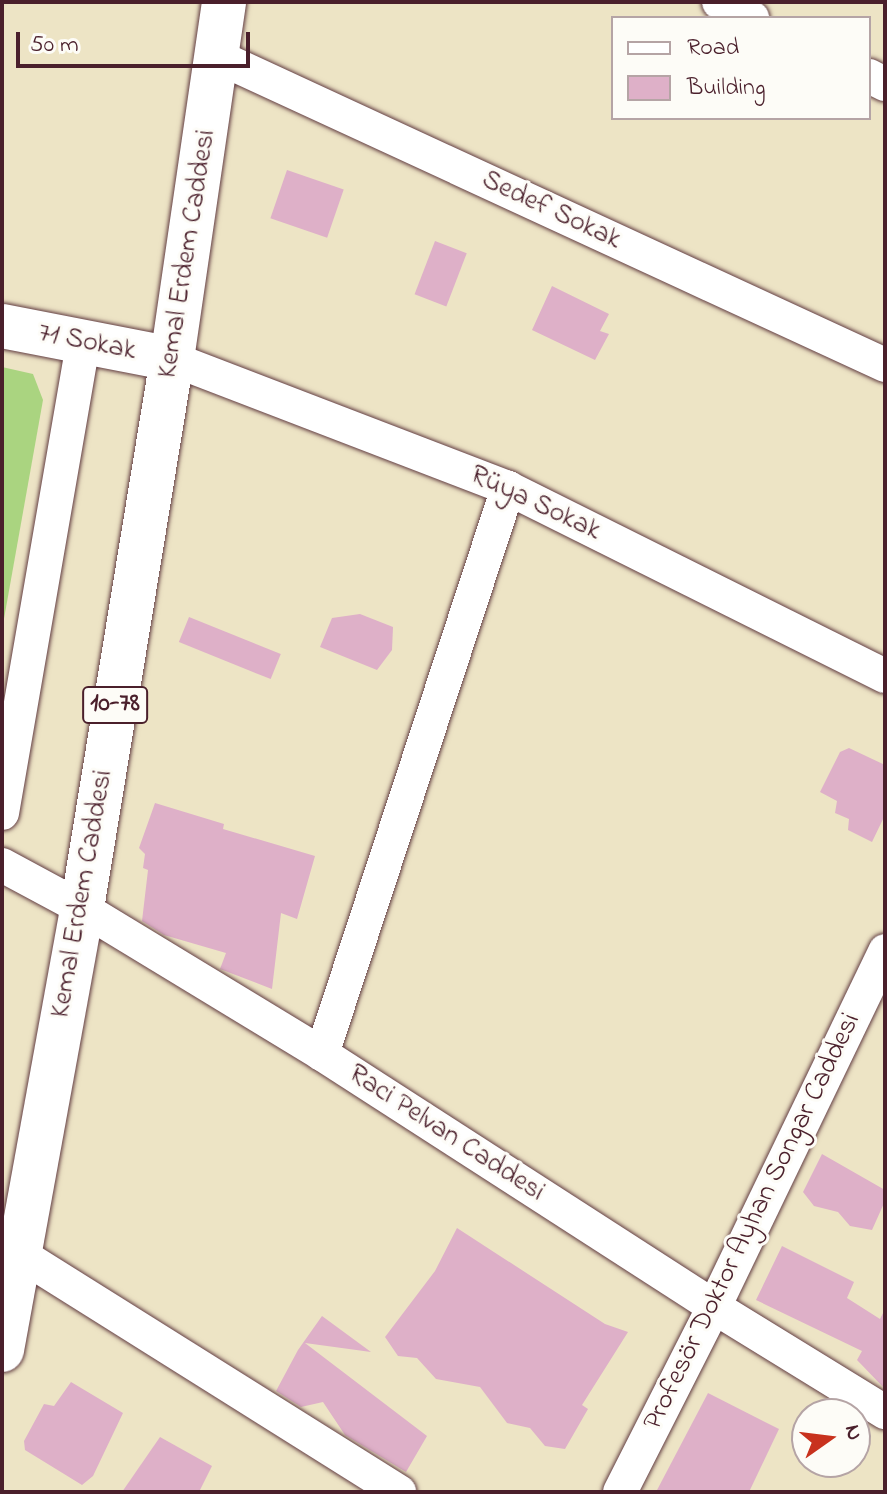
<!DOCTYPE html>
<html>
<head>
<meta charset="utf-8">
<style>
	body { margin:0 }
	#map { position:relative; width:887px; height:1494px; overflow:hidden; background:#ede4c5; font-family:"Indie Flower",sans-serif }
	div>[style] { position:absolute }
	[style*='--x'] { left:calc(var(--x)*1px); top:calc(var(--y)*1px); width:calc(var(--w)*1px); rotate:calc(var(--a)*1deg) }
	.green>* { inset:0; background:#aad480 }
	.building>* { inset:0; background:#deb0c8; transform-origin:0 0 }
	.roads { filter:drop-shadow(0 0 2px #623d42) drop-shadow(0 0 2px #623d42) }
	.street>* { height:34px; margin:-17px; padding:0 17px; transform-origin:17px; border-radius:17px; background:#fff }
	.secondary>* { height:44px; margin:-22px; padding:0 22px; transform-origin:22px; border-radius:22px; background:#fff }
	.primary>* { height:44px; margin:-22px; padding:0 22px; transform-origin:22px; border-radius:22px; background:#fff }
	span { translate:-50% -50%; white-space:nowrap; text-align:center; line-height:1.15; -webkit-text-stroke:6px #fdfcf7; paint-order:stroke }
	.shield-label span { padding:2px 6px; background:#fdfcf7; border:2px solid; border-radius:6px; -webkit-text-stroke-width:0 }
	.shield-label { font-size:26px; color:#4a1f2b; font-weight:700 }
	.street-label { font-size:28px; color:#4a1f2b }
	.frame { position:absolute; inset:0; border:4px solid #4a1f2b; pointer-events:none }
	.legend { position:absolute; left:611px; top:16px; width:260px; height:104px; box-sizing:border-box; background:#fdfcf7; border:2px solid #b5a4a5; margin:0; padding:10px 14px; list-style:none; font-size:24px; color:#4a1f2b }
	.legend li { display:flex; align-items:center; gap:16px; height:40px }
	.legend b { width:40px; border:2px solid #b5a4a5 }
	.north { position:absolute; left:791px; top:1398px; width:80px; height:80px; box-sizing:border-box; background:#fdfcf7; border:2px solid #b5a4a5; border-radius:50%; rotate:76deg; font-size:22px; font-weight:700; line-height:32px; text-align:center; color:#4a1f2b }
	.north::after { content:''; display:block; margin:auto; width:28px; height:36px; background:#c8321e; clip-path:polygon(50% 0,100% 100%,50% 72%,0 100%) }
	.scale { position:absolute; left:16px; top:32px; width:234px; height:36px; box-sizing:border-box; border:4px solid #4a1f2b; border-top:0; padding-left:10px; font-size:24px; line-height:28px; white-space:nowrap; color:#4a1f2b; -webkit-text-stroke:6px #fdfcf7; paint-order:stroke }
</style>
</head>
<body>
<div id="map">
	<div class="green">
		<div style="clip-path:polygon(2px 367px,33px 374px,43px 400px,2px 630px)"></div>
	</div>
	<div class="building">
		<div style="left:287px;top:170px;width:60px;height:51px;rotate:19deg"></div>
		<div style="left:435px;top:241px;width:34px;height:57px;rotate:21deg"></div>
		<div style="clip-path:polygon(552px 286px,609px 314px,600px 331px,609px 334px,595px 360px,532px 330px)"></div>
		<div style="clip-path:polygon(360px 614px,393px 627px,392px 650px,377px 670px,320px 647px,332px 618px)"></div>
		<div style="left:189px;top:617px;width:99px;height:27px;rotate:22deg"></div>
		<div style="clip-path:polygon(849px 748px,885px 765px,885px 815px,872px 842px,848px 830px,849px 819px,835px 813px,837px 801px,820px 792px,840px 752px)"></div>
		<div style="clip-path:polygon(155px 803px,224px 824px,223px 829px,315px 856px,297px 919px,281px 913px,272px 989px,220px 969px,226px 953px,164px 935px,142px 921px,148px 870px,143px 868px,145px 854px,139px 848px)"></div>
		<div style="clip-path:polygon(822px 1154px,885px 1190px,885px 1201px,872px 1230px,850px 1226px,838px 1212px,814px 1206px,803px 1192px)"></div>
		<div style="clip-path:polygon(457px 1228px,605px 1324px,628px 1332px,582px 1405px,588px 1409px,565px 1449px,545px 1446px,530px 1428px,507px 1423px,480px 1387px,436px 1379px,417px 1358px,398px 1356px,385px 1337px,435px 1271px)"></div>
		<div style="clip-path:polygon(782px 1246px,854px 1282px,847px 1298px,880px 1319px,885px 1309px,885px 1389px,857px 1360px,862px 1351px,756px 1300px)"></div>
		<div style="clip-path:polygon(322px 1316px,371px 1352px,305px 1343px,427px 1436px,406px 1472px,345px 1435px,323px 1402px,301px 1407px,276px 1391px,298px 1350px)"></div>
		<div style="clip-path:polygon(71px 1382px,123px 1413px,93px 1476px,82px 1485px,25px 1450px,24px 1441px,44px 1404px,54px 1406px)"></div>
		<div style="clip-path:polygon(708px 1393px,779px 1429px,749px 1492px,656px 1492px)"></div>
		<div style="clip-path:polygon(160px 1437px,212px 1466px,199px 1492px,122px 1492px)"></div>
	</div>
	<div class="roads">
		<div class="street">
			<div style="--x:719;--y:2;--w:37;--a:26"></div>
			<div style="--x:218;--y:57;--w:735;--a:24.79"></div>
			<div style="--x:869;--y:76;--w:18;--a:27"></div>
			<div style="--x:172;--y:359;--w:360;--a:21"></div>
			<div style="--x:508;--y:488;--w:421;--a:26.5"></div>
			<div style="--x:2;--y:813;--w:477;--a:-80.2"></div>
			<div style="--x:2;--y:865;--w:91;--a:28.3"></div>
			<div style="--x:82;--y:908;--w:281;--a:31.3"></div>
			<div style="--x:322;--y:1054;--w:467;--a:32.8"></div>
			<div style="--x:714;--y:1307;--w:201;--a:31.6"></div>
			<div style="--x:322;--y:1054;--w:596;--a:-71.81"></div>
			<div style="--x:2;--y:1243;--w:469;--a:32.1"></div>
			<div style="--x:620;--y:1492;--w:208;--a:-63.1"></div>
			<div style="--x:714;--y:1307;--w:395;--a:-64.3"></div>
		</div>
		<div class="secondary">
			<div style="--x:2;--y:326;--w:173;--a:11"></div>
		</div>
		<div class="primary">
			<div style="--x:2;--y:1350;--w:449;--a:-79.7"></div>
			<div style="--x:82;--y:908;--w:556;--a:-80.69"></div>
			<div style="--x:172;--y:359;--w:361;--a:-81.7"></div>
		</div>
	</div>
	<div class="shield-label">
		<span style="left:115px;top:705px">10-78</span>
	</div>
	<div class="street-label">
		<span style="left:551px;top:211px;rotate:25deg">Sedef Sokak</span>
		<span style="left:188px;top:254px;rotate:-81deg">Kemal Erdem Caddesi</span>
		<span style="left:87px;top:343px;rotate:11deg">71 Sokak</span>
		<span style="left:535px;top:504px;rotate:25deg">Rüya Sokak</span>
		<span style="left:83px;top:894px;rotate:-80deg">Kemal Erdem Caddesi</span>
		<span style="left:446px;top:1134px;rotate:33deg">Raci Pelvan Caddesi</span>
		<span style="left:753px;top:1222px;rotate:-64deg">Profesör Doktor Ayhan Songar Caddesi</span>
	</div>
	<div class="frame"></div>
	<ul class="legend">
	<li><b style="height:10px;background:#fff"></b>Road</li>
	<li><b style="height:22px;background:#deb0c8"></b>Building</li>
	</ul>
	<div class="north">N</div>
	<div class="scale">50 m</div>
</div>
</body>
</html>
